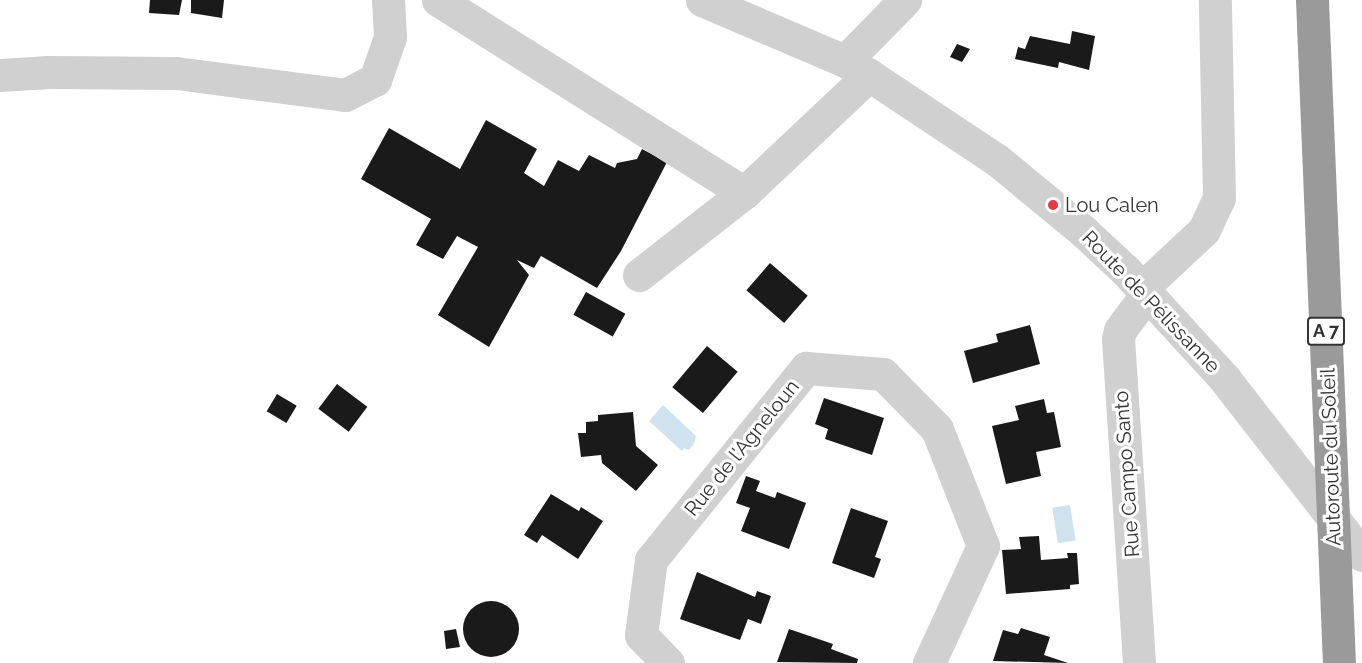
<!DOCTYPE html>
<html>
<head>
<meta charset="utf-8">
<style>
	body { margin:0 }
	#map { position:relative; width:1362px; height:663px; overflow:hidden; background:#fff; font-family:Raleway,sans-serif }
	div>[style] { position:absolute }
	[style*='--x'] { left:calc(var(--x)*1px); top:calc(var(--y)*1px); width:calc(var(--w)*1px); rotate:calc(var(--a)*1deg) }
	.water>* { inset:0; background:#cfe2ee; transform-origin:0 0 }
	.building>* { inset:0; background:#1a1a1a; transform-origin:0 0 }
	.round { border-radius:50% }
	.minor>* { height:33px; margin:-16.5px; padding:0 16.5px; transform-origin:16.5px; border-radius:16.5px; background:#d0d0d0 }
	.highway>* { height:33px; margin:-16.5px; padding:0 16.5px; transform-origin:16.5px; border-radius:16.5px; background:#9a9a9a }
	.dots>* { width:16px; height:16px; translate:-50% -50%; box-sizing:border-box; border:3px solid #fff; border-radius:50% }
	span { translate:-50% -50%; white-space:nowrap; text-align:center; line-height:1.15; -webkit-text-stroke:6px #fff; paint-order:stroke }
	.shield-label span { padding:2px 4px; background:#fff; border:2px solid; border-radius:4px; -webkit-text-stroke-width:0 }
	.shield-label { font-size:18px; color:#333; font-weight:700 }
	.poi-label { font-size:20px; color:#333 }
	.left { translate:0 -50%; text-align:left }
	.street-label { font-size:20px; color:#333 }
</style>
</head>
<body>
<div id="map">
	<div class="water">
		<div style="clip-path:polygon(663px 405px,696px 436px,694px 444px,689px 450px,684px 448px,682px 451px,649px 421px)"></div>
		<div style="left:1070px;top:505px;width:36px;height:18px;rotate:81deg"></div>
	</div>
	<div class="building">
		<div style="clip-path:polygon(150px 0,182px 0,179px 15px,149px 13px)"></div>
		<div style="clip-path:polygon(191px 0,224px 0,222px 18px,191px 13px)"></div>
		<div style="clip-path:polygon(1072px 31px,1095px 36px,1089px 70px,1059px 62px,1058px 68px,1015px 59px,1018px 47px,1025px 49px,1030px 36px,1070px 44px)"></div>
		<div style="clip-path:polygon(957px 44px,970px 49px,962px 62px,950px 57px)"></div>
		<div style="clip-path:polygon(486px 120px,537px 149px,524px 173px,544px 186px,558px 160px,579px 171px,589px 155px,615px 168px,617px 163px,637px 159px,642px 149px,667px 162px,621px 251px,597px 288px,541px 256px,534px 268px,517px 260px,529px 275px,489px 347px,438px 315px,478px 247px,457px 236px,443px 259px,416px 245px,431px 219px,361px 179px,389px 128px,460px 169px)"></div>
		<div style="left:770px;top:263px;width:50px;height:36px;rotate:41deg"></div>
		<div style="left:586px;top:292px;width:45px;height:26px;rotate:29deg"></div>
		<div style="clip-path:polygon(1030px 325px,1040px 364px,973px 383px,964px 351px,998px 342px,996px 334px)"></div>
		<div style="left:707px;top:346px;width:40px;height:54px;rotate:40deg"></div>
		<div style="left:337px;top:384px;width:38px;height:31px;rotate:37deg"></div>
		<div style="left:277px;top:394px;width:23px;height:20px;rotate:31deg"></div>
		<div style="clip-path:polygon(824px 398px,884px 418px,872px 455px,825px 439px,828px 429px,815px 424px)"></div>
		<div style="clip-path:polygon(1044px 399px,1047px 413px,1054px 412px,1061px 447px,1036px 452px,1041px 476px,1006px 484px,992px 426px,1019px 420px,1015px 406px)"></div>
		<div style="clip-path:polygon(633px 412px,636px 446px,658px 465px,636px 491px,602px 463px,601px 455px,581px 457px,578px 433px,586px 433px,586px 422px,598px 421px,598px 415px)"></div>
		<div style="clip-path:polygon(746px 476px,760px 481px,756px 491px,775px 498px,777px 492px,806px 503px,789px 549px,741px 531px,750px 508px,736px 503px)"></div>
		<div style="clip-path:polygon(551px 494px,579px 511px,581px 507px,603px 521px,578px 559px,542px 535px,537px 543px,524px 535px)"></div>
		<div style="clip-path:polygon(851px 508px,888px 521px,875px 557px,881px 559px,874px 578px,832px 563px)"></div>
		<div style="clip-path:polygon(1039px 536px,1041px 560px,1068px 558px,1067px 553px,1077px 553px,1079px 584px,1070px 585px,1070px 589px,1006px 594px,1002px 550px,1021px 549px,1019px 537px)"></div>
		<div style="clip-path:polygon(697px 572px,755px 597px,757px 591px,771px 596px,761px 624px,748px 619px,740px 640px,680px 619px)"></div>
		<div class="round" style="left:463px;top:601px;width:56px;height:56px"></div>
		<div style="clip-path:polygon(1021px 628px,1050px 637px,1044px 655px,1068px 663px,993px 661px,1003px 630px,1018px 634px)"></div>
		<div style="clip-path:polygon(456px 629px,460px 647px,446px 649px,444px 631px)"></div>
		<div style="clip-path:polygon(789px 629px,833px 644px,831px 649px,858px 659px,857px 663px,777px 662px)"></div>
	</div>
	<div class="minor">
		<div style="--x:438;--y:0;--w:362;--a:32.2"></div>
		<div style="--x:744;--y:193;--w:172;--a:-43.3"></div>
		<div style="--x:702;--y:0;--w:155;--a:23.1"></div>
		<div style="--x:845;--y:61;--w:28;--a:30"></div>
		<div style="--x:869;--y:75;--w:154;--a:33.6"></div>
		<div style="--x:997;--y:160;--w:112;--a:39.5"></div>
		<div style="--x:1083;--y:231;--w:59;--a:42.9"></div>
		<div style="--x:1126;--y:271;--w:145;--a:47.5"></div>
		<div style="--x:1224;--y:378;--w:224;--a:52.1"></div>
		<div style="--x:845;--y:61;--w:86;--a:-45.5"></div>
		<div style="--x:0;--y:75;--w:49;--a:-3.5"></div>
		<div style="--x:49;--y:72;--w:127;--a:0.5"></div>
		<div style="--x:176;--y:73;--w:170;--a:7.4"></div>
		<div style="--x:345;--y:95;--w:34;--a:-27"></div>
		<div style="--x:375;--y:80;--w:46;--a:-70.8"></div>
		<div style="--x:390;--y:37;--w:37;--a:-93"></div>
		<div style="--x:639;--y:275;--w:133;--a:-38"></div>
		<div style="--x:1141;--y:289;--w:86;--a:-43.1"></div>
		<div style="--x:1204;--y:230;--w:35;--a:-65"></div>
		<div style="--x:1219;--y:198;--w:198;--a:-91.2"></div>
		<div style="--x:668;--y:663;--w:39;--a:-134"></div>
		<div style="--x:641;--y:635;--w:76;--a:-82.4"></div>
		<div style="--x:651;--y:560;--w:247;--a:-51.1"></div>
		<div style="--x:806;--y:368;--w:77;--a:4.5"></div>
		<div style="--x:883;--y:374;--w:77;--a:45.5"></div>
		<div style="--x:937;--y:429;--w:126;--a:68.5"></div>
		<div style="--x:983;--y:546;--w:129;--a:114.8"></div>
		<div style="--x:1139;--y:663;--w:325;--a:-93.7"></div>
		<div style="--x:1118;--y:339;--w:9;--a:-77"></div>
		<div style="--x:1120;--y:330;--w:45;--a:-53.1"></div>
	</div>
	<div class="highway">
		<div style="--x:1312;--y:0;--w:664;--a:87.67"></div>
	</div>
	<div class="dots">
		<div style="left:1053px;top:205px;background:#e63946"></div>
	</div>
	<div class="shield-label">
		<span style="left:1326px;top:331px">A 7</span>
	</div>
	<div class="poi-label">
		<span class="left" style="left:1065px;top:205px">Lou Calen</span>
	</div>
	<div class="street-label">
		<span style="left:1151px;top:302px;rotate:46deg">Route de Pélissanne</span>
		<span style="left:742px;top:448px;rotate:-51deg">Rue de l'Agneloun</span>
		<span style="left:1331px;top:457px;rotate:-92deg">Autoroute du Soleil</span>
		<span style="left:1127px;top:474px;rotate:-94deg">Rue Campo Santo</span>
	</div>
</div>
</body>
</html>
